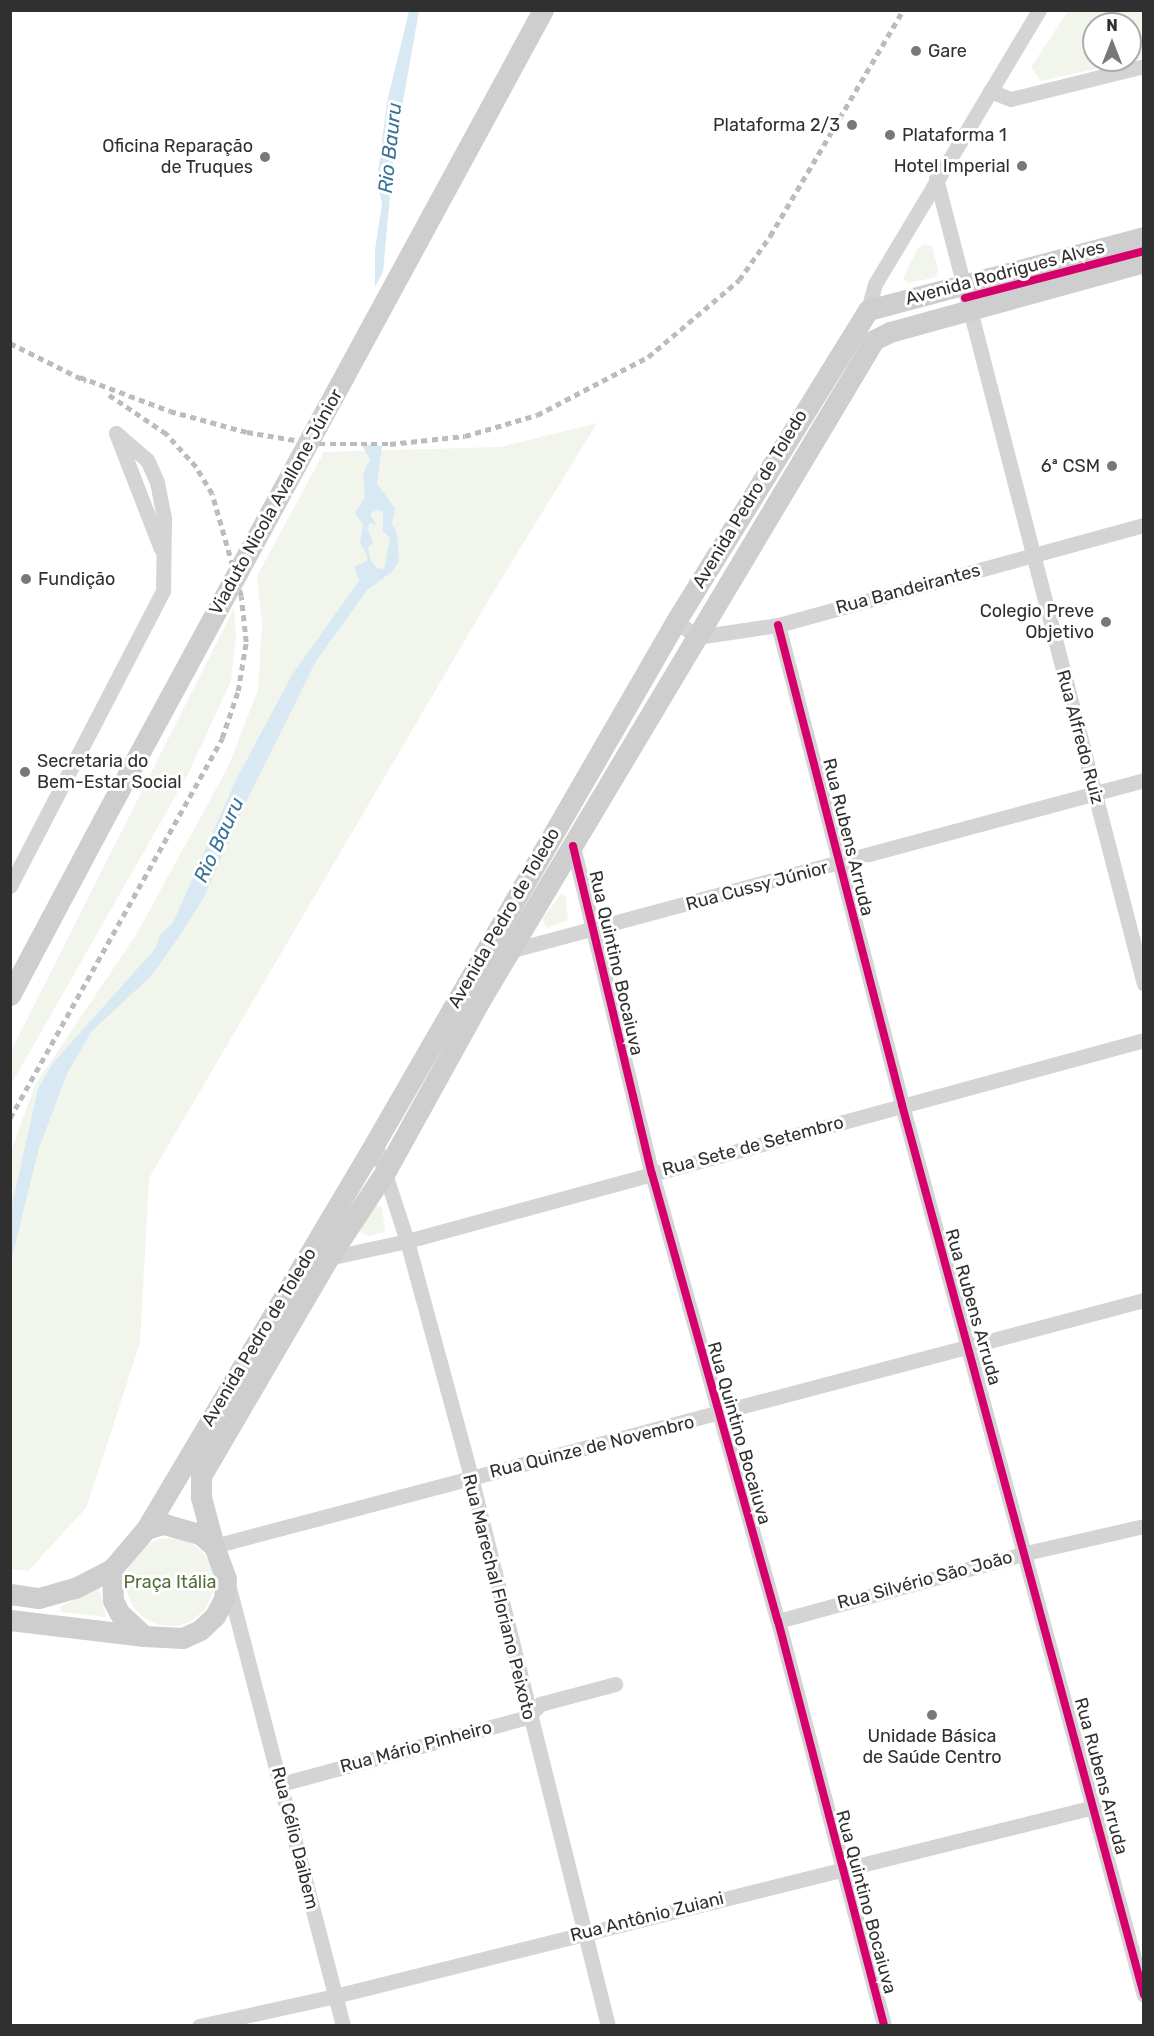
<!DOCTYPE html>
<html>
<head>
<meta charset="utf-8">
<style>
	body { margin:0 }
	#map { position:relative; width:1154px; height:2036px; overflow:hidden; background:#fff; font-family:Rubik,sans-serif }
	div>[style] { position:absolute }
	[style*='--x'] { left:calc(var(--x)*1px); top:calc(var(--y)*1px); width:calc(var(--w)*1px); rotate:calc(var(--a)*1deg) }
	.green>* { inset:0; background:#f1f5ec }
	.round { border-radius:50% }
	.water>* { inset:0; background:#d8e9f3 }
	.minor>* { height:15px; margin:-7.5px; padding:0 7.5px; transform-origin:7.5px; border-radius:7.5px; background:#d4d4d4 }
	.secondary>* { height:21px; margin:-10.5px; padding:0 10.5px; transform-origin:10.5px; border-radius:10.5px; background:#cecece }
	.rail>* { height:4.5px; margin-top:-2.25px; transform-origin:0; background:repeating-linear-gradient(90deg,#bcbcbc 0 6px,transparent 0 10.5px) }
	.secondary-bridge>* { height:21px; margin:-10.5px; padding:0 10.5px; transform-origin:10.5px; border-radius:10.5px; background:#cecece }
	.cycleway>* { height:8px; margin:-4px; padding:0 4px; transform-origin:4px; border-radius:4px; background:#d6006c }
	.dots>* { width:16px; height:16px; translate:-50% -50%; box-sizing:border-box; border:3px solid #fff; border-radius:50% }
	span { translate:-50% -50%; white-space:nowrap; text-align:center; line-height:1.15; -webkit-text-stroke:6px #fff; paint-order:stroke }
	.poi-label { font-size:18px; color:#303030 }
	.left { translate:0 -50%; text-align:left }
	.right { translate:-100% -50%; text-align:right }
	.street-label { font-size:18px; color:#303030 }
	.park-label { font-size:18px; color:#536f39 }
	.water-label { font-size:20px; color:#377398; font-style:italic }
	.frame { position:absolute; inset:0; border:12px solid #303030; pointer-events:none }
	.north { position:absolute; left:1082px; top:12px; width:60px; height:60px; box-sizing:border-box; background:#fff; border:2px solid #acacac; border-radius:50%; rotate:0deg; font-size:16px; font-weight:700; line-height:24px; text-align:center; color:#303030 }
	.north::after { content:''; display:block; margin:auto; width:21px; height:27px; background:#787878; clip-path:polygon(50% 0,100% 100%,50% 72%,0 100%) }
</style>
</head>
<body>
<div id="map">
	<div class="green">
		<div style="clip-path:polygon(evenodd,1068px 11px,1143px 11px,1143px 58px,1041px 81px,1031px 67px,1068px 11px,1094px 24px,1130px 24px,1130px 60px,1094px 60px,1094px 24px)"></div>
		<div style="clip-path:polygon(924px 244px,932px 246px,938px 270px,936px 277px,909px 283px,903px 279px,917px 249px)"></div>
		<div style="clip-path:polygon(597px 423px,488px 601px,149px 1178px,140px 1343px,86px 1508px,28px 1571px,11px 1569px,11px 1151px,35px 1085px,136px 935px,228px 767px,258px 690px,262px 624px,257px 576px,324px 452px,500px 447px)"></div>
		<div style="clip-path:polygon(234px 608px,236px 636px,231px 681px,188px 774px,11px 1085px,11px 1051px)"></div>
		<div style="clip-path:polygon(561px 894px,566px 897px,568px 920px,547px 928px,542px 919px)"></div>
		<div style="clip-path:polygon(372px 1203px,382px 1208px,385px 1232px,369px 1236px,358px 1231px)"></div>
		<div class="round" style="left:126px;top:1538px;width:88px;height:88px"></div>
		<div style="clip-path:polygon(99px 1587px,106px 1617px,61px 1612px,60px 1607px)"></div>
	</div>
	<div class="water">
		<div style="clip-path:polygon(409px 11px,419px 11px,394px 152px,383px 272px,375px 287px,375px 250px,382px 204px,377px 181px,387px 102px)"></div>
		<div style="clip-path:polygon(evenodd,361px 444px,382px 446px,377px 484px,395px 508px,392px 524px,397px 533px,399px 561px,393px 571px,367px 590px,316px 661px,247px 800px,203px 899px,179px 937px,152px 975px,91px 1032px,67px 1074px,39px 1148px,11px 1261px,11px 1209px,38px 1089px,53px 1063px,155px 949px,160px 935px,173px 923px,235px 782px,292px 675px,359px 581px,354px 567px,367px 561px,367px 555px,360px 543px,363px 524px,355px 514px,365px 497px,363px 474px,370px 459px,361px 444px,376px 510px,383px 511px,383px 531px,390px 538px,384px 569px,377px 568px,371px 561px,368px 547px,373px 542px,367px 528px,370px 523px,376px 525px,370px 514px,376px 510px)"></div>
	</div>
	<div class="minor">
		<div style="--x:990;--y:91;--w:22;--a:21"></div>
		<div style="--x:1011;--y:99;--w:137;--a:-13.9"></div>
		<div style="--x:936;--y:178;--w:832;--a:75.53"></div>
		<div style="--x:868;--y:310;--w:27;--a:-75"></div>
		<div style="--x:875;--y:284;--w:319;--a:-59.1"></div>
		<div style="--x:116;--y:433;--w:124;--a:68.8"></div>
		<div style="--x:676;--y:621;--w:26;--a:37"></div>
		<div style="--x:697;--y:637;--w:82;--a:-8.4"></div>
		<div style="--x:778;--y:625;--w:379;--a:-15.3"></div>
		<div style="--x:778;--y:625;--w:496;--a:75.5"></div>
		<div style="--x:902;--y:1105;--w:922;--a:74.79"></div>
		<div style="--x:573;--y:846;--w:337;--a:76.5"></div>
		<div style="--x:652;--y:1174;--w:464;--a:74.3"></div>
		<div style="--x:778;--y:1621;--w:419;--a:75.3"></div>
		<div style="--x:10;--y:886;--w:332;--a:-62.6"></div>
		<div style="--x:163;--y:591;--w:73;--a:-89.2"></div>
		<div style="--x:164;--y:518;--w:37;--a:-101"></div>
		<div style="--x:157;--y:482;--w:24;--a:-114"></div>
		<div style="--x:147;--y:460;--w:41;--a:-138.9"></div>
		<div style="--x:509;--y:951;--w:658;--a:-15.07"></div>
		<div style="--x:375;--y:1143;--w:103;--a:71.9"></div>
		<div style="--x:407;--y:1241;--w:245;--a:74.8"></div>
		<div style="--x:471;--y:1477;--w:566;--a:75.99"></div>
		<div style="--x:324;--y:1259;--w:85;--a:-12.2"></div>
		<div style="--x:407;--y:1241;--w:764;--a:-15.26"></div>
		<div style="--x:214;--y:1546;--w:962;--a:-14.82"></div>
		<div style="--x:228;--y:1584;--w:457;--a:75.4"></div>
		<div style="--x:778;--y:1621;--w:257;--a:-15.3"></div>
		<div style="--x:1026;--y:1553;--w:121;--a:-12.9"></div>
		<div style="--x:281;--y:1784;--w:256;--a:-15.2"></div>
		<div style="--x:528;--y:1717;--w:18;--a:-47"></div>
		<div style="--x:540;--y:1704;--w:78;--a:-14.9"></div>
		<div style="--x:199;--y:2026;--w:139;--a:-12.4"></div>
		<div style="--x:335;--y:1996;--w:782;--a:-13.98"></div>
	</div>
	<div class="secondary">
		<div style="--x:10;--y:995;--w:198;--a:-62"></div>
		<div style="--x:146;--y:1529;--w:449;--a:-59.3"></div>
		<div style="--x:375;--y:1143;--w:603;--a:-60.03"></div>
		<div style="--x:676;--y:621;--w:365;--a:-58.3"></div>
		<div style="--x:868;--y:310;--w:285;--a:-14.8"></div>
		<div style="--x:214;--y:1546;--w:51;--a:-104.9"></div>
		<div style="--x:201;--y:1497;--w:21;--a:-90"></div>
		<div style="--x:201;--y:1476;--w:250;--a:-59.7"></div>
		<div style="--x:327;--y:1260;--w:109;--a:-56.6"></div>
		<div style="--x:387;--y:1169;--w:196;--a:-61.1"></div>
		<div style="--x:482;--y:997;--w:765;--a:-59.18"></div>
		<div style="--x:874;--y:340;--w:18;--a:-27"></div>
		<div style="--x:890;--y:332;--w:263;--a:-15.4"></div>
		<div style="--x:10;--y:1594;--w:29;--a:8"></div>
		<div style="--x:39;--y:1598;--w:37;--a:-16"></div>
		<div style="--x:75;--y:1588;--w:42;--a:-27.2"></div>
		<div style="--x:112;--y:1569;--w:52;--a:-49.6"></div>
		<div style="--x:146;--y:1529;--w:19;--a:-16"></div>
		<div style="--x:164;--y:1524;--w:37;--a:16"></div>
		<div style="--x:200;--y:1534;--w:18;--a:41"></div>
		<div style="--x:214;--y:1546;--w:35;--a:70"></div>
		<div style="--x:226;--y:1579;--w:20;--a:96"></div>
		<div style="--x:224;--y:1599;--w:19;--a:118"></div>
		<div style="--x:215;--y:1616;--w:21;--a:137"></div>
		<div style="--x:200;--y:1630;--w:19;--a:155"></div>
		<div style="--x:183;--y:1638;--w:39;--a:-177"></div>
		<div style="--x:144;--y:1636;--w:33;--a:-137"></div>
		<div style="--x:120;--y:1614;--w:16;--a:-117"></div>
		<div style="--x:113;--y:1600;--w:31;--a:-92"></div>
		<div style="--x:10;--y:1620;--w:135;--a:6.8"></div>
	</div>
	<div class="rail">
		<div style="--x:10;--y:343;--w:85;--a:26.6"></div>
		<div style="--x:80;--y:377;--w:96;--a:20.7"></div>
		<div style="--x:170;--y:411;--w:80;--a:15.3"></div>
		<div style="--x:247;--y:432;--w:73;--a:9.5"></div>
		<div style="--x:319;--y:444;--w:71;--a:0"></div>
		<div style="--x:390;--y:444;--w:75;--a:-6.1"></div>
		<div style="--x:465;--y:436;--w:75;--a:-16.3"></div>
		<div style="--x:537;--y:415;--w:125;--a:-27.6"></div>
		<div style="--x:648;--y:357;--w:119;--a:-40.2"></div>
		<div style="--x:739;--y:280;--w:54;--a:-54.8"></div>
		<div style="--x:770;--y:236;--w:262;--a:-59.5"></div>
		<div style="--x:10;--y:1118;--w:435;--a:-60.8"></div>
		<div style="--x:222;--y:738;--w:50;--a:-71.2"></div>
		<div style="--x:238;--y:691;--w:50;--a:-80.7"></div>
		<div style="--x:246;--y:642;--w:46;--a:-96.2"></div>
		<div style="--x:241;--y:596;--w:106;--a:-105.9"></div>
		<div style="--x:212;--y:494;--w:31;--a:-121"></div>
		<div style="--x:196;--y:467;--w:45;--a:-132.3"></div>
		<div style="--x:166;--y:434;--w:71;--a:-145.9"></div>
	</div>
	<div class="secondary-bridge">
		<div style="--x:103;--y:820;--w:922;--a:-61.49"></div>
	</div>
	<div class="cycleway">
		<div style="--x:965;--y:298;--w:185;--a:-14.7"></div>
		<div style="--x:778;--y:625;--w:496;--a:75.5"></div>
		<div style="--x:902;--y:1105;--w:922;--a:74.79"></div>
		<div style="--x:573;--y:846;--w:337;--a:76.5"></div>
		<div style="--x:652;--y:1174;--w:464;--a:74.3"></div>
		<div style="--x:778;--y:1621;--w:419;--a:75.3"></div>
	</div>
	<div class="dots">
		<div style="left:916px;top:51px;background:#787878"></div>
		<div style="left:852px;top:125px;background:#787878"></div>
		<div style="left:890px;top:135px;background:#787878"></div>
		<div style="left:265px;top:157px;background:#787878"></div>
		<div style="left:1022px;top:166px;background:#787878"></div>
		<div style="left:1112px;top:466px;background:#787878"></div>
		<div style="left:26px;top:579px;background:#787878"></div>
		<div style="left:1106px;top:622px;background:#787878"></div>
		<div style="left:25px;top:772px;background:#787878"></div>
		<div style="left:932px;top:1715px;background:#787878"></div>
	</div>
	<div class="poi-label">
		<span class="left" style="left:928px;top:51px">Gare</span>
		<span class="right" style="left:840px;top:125px">Plataforma 2/3</span>
		<span class="left" style="left:902px;top:135px">Plataforma 1</span>
		<span class="right" style="left:253px;top:157px">Oficina Reparação<br>de Truques</span>
		<span class="right" style="left:1010px;top:166px">Hotel Imperial</span>
		<span class="right" style="left:1100px;top:466px">6ª CSM</span>
		<span class="left" style="left:38px;top:579px">Fundição</span>
		<span class="right" style="left:1094px;top:622px">Colegio Preve<br>Objetivo</span>
		<span class="left" style="left:37px;top:772px">Secretaria do<br>Bem-Estar Social</span>
		<span style="left:932px;top:1747px">Unidade Básica<br>de Saúde Centro</span>
	</div>
	<div class="street-label">
		<span style="left:1005px;top:273px;rotate:-15deg">Avenida Rodrigues Alves</span>
		<span style="left:750px;top:499px;rotate:-59deg">Avenida Pedro de Toledo</span>
		<span style="left:276px;top:502px;rotate:-61deg">Viaduto Nicola Avallone Júnior</span>
		<span style="left:908px;top:589px;rotate:-15deg">Rua Bandeirantes</span>
		<span style="left:1080px;top:737px;rotate:75deg">Rua Alfredo Ruiz</span>
		<span style="left:848px;top:837px;rotate:76deg">Rua Rubens Arruda</span>
		<span style="left:757px;top:886px;rotate:-15deg">Rua Cussy Júnior</span>
		<span style="left:504px;top:918px;rotate:-60deg">Avenida Pedro de Toledo</span>
		<span style="left:616px;top:963px;rotate:77deg">Rua Quintino Bocaiuva</span>
		<span style="left:753px;top:1146px;rotate:-15deg">Rua Sete de Setembro</span>
		<span style="left:973px;top:1307px;rotate:74deg">Rua Rubens Arruda</span>
		<span style="left:259px;top:1337px;rotate:-59deg">Avenida Pedro de Toledo</span>
		<span style="left:739px;top:1433px;rotate:74deg">Rua Quintino Bocaiuva</span>
		<span style="left:592px;top:1447px;rotate:-14deg">Rua Quinze de Novembro</span>
		<span style="left:925px;top:1580px;rotate:-15deg">Rua Silvério São João</span>
		<span style="left:499px;top:1597px;rotate:76deg">Rua Marechal Floriano Peixoto</span>
		<span style="left:416px;top:1747px;rotate:-15deg">Rua Mário Pinheiro</span>
		<span style="left:1101px;top:1776px;rotate:75deg">Rua Rubens Arruda</span>
		<span style="left:295px;top:1838px;rotate:76deg">Rua Célio Daibem</span>
		<span style="left:866px;top:1902px;rotate:75deg">Rua Quintino Bocaiuva</span>
		<span style="left:647px;top:1917px;rotate:-14deg">Rua Antônio Zuiani</span>
	</div>
	<div class="park-label">
		<span style="left:170px;top:1582px">Praça Itália</span>
	</div>
	<div class="water-label">
		<span style="left:390px;top:148px;rotate:-84deg">Rio Bauru</span>
		<span style="left:219px;top:840px;rotate:-65deg">Rio Bauru</span>
	</div>
	<div class="frame"></div>
	<div class="north">N</div>
</div>
</body>
</html>
